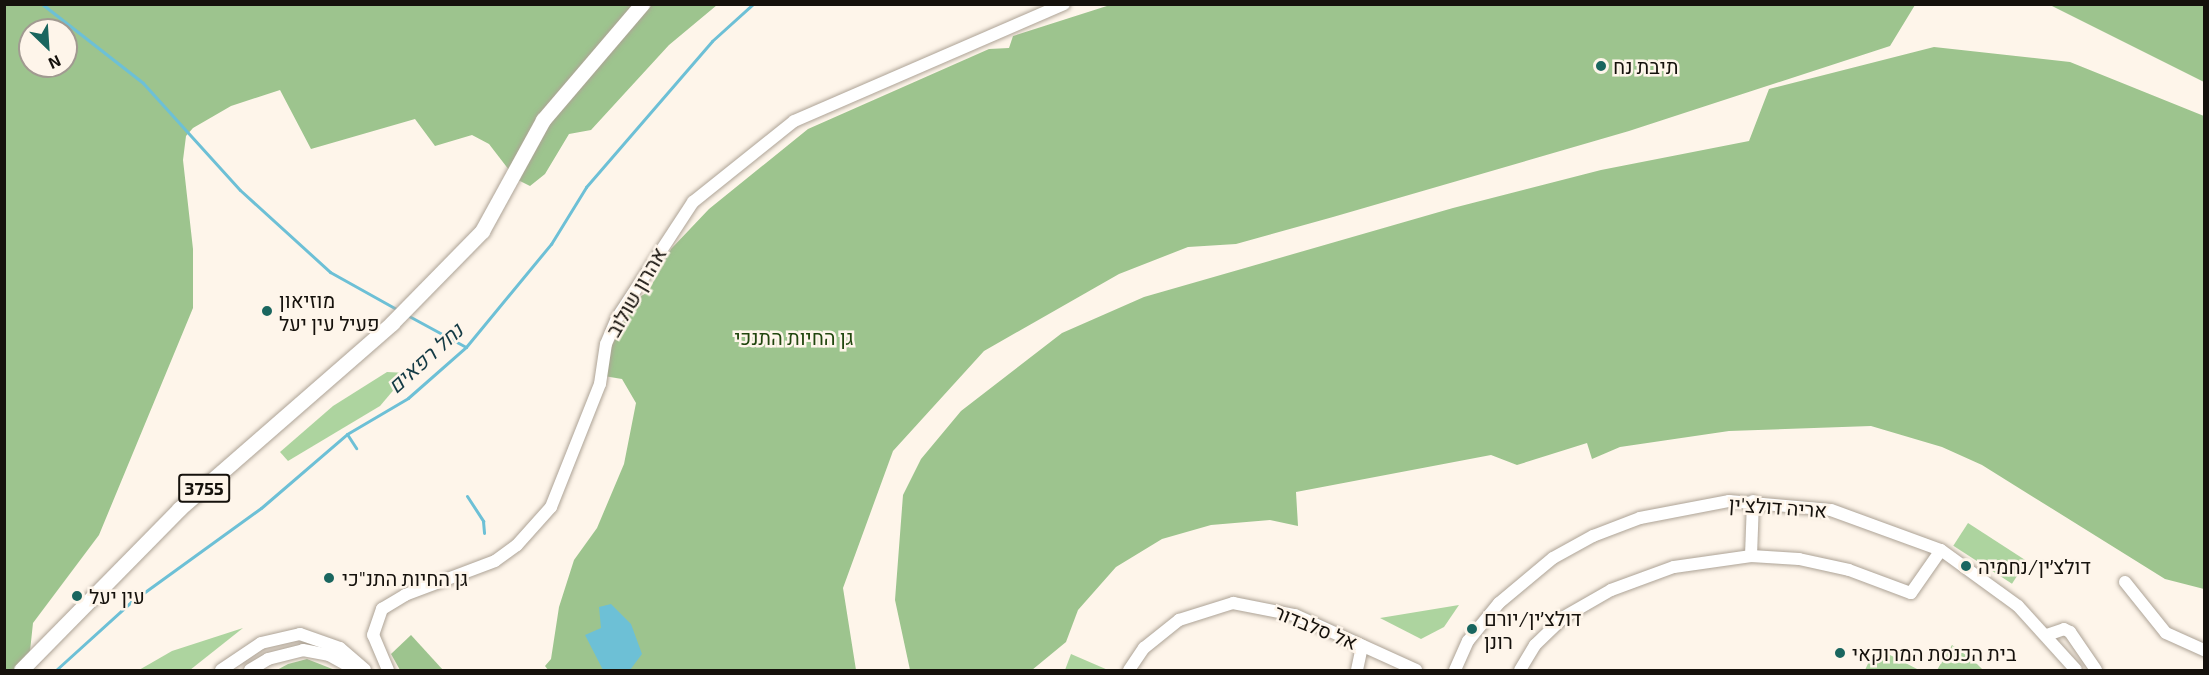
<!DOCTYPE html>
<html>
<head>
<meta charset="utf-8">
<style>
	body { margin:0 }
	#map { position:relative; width:2209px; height:675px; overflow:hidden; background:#fef5ea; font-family:"Exo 2",Heebo,sans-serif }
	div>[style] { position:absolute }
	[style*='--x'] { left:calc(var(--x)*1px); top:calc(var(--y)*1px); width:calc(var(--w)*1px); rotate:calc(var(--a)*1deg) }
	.green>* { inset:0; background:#add49f; transform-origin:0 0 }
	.forest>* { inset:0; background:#9dc48e }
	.water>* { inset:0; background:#6dc0d6 }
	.stream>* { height:3px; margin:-1.5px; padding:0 1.5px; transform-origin:1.5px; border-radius:1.5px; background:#6dc0d6 }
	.roads { filter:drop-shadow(0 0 2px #ada396) drop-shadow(0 0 2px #ada396) }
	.minor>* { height:12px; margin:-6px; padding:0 6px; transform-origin:6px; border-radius:6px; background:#fff }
	.major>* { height:15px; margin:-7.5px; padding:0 7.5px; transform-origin:7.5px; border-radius:7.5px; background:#fff }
	.dots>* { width:16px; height:16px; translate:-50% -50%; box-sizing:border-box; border:3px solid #fef5ea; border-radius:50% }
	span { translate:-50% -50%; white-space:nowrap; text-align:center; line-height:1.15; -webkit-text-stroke:5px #fef5ea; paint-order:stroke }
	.shield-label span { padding:2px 4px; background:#fef5ea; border:2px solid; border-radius:4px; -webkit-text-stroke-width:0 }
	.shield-label { font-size:18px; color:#15110c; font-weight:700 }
	.poi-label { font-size:20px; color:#15110c }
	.left { translate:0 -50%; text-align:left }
	.street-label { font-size:20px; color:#15110c }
	.park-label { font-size:20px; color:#21460e }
	.water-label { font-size:21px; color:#133a44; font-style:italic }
	.frame { position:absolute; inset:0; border:6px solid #15110c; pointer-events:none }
	.north { position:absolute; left:18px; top:18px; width:60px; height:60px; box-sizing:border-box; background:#fef5ea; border:2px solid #a19a91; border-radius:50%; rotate:155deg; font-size:16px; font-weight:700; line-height:24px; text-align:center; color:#15110c }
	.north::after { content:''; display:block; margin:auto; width:21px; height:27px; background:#1a665f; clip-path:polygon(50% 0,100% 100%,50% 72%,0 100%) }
</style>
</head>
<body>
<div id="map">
	<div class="green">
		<div style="clip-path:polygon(387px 372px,408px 373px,380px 406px,288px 461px,280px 452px,333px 406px)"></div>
		<div style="left:1968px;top:523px;width:70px;height:27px;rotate:33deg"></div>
		<div style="clip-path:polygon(1459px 605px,1444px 627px,1421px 639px,1380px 618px)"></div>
		<div style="clip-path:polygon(243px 628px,190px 670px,139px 670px,172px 651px)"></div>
		<div style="clip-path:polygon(1952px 645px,1974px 661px,1983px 670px,1937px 670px)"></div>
		<div style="clip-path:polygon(1874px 651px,1890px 655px,1919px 670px,1865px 670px)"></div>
		<div style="clip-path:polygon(1071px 654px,1108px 670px,1065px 670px)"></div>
	</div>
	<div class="forest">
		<div style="clip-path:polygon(evenodd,4px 5px,717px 5px,669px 45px,591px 130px,569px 134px,545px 174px,530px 186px,516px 179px,489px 144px,472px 135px,435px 146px,415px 119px,311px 149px,280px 90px,231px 106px,193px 128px,186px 136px,183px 160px,193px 249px,193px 308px,99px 535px,33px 623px,28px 670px,4px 670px,4px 5px,30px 30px,66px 30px,66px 66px,30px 66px,30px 30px)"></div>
		<div style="clip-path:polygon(1110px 5px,1915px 5px,1890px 46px,1629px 131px,1333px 217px,1236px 244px,1188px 247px,1119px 274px,984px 351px,893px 451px,843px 588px,856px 670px,548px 670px,545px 666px,551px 659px,559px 607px,574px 560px,597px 528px,624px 464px,636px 403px,622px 379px,604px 376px,611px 347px,636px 299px,648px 292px,671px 249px,709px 209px,808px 129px,989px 49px,1009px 48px,1013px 36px)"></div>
		<div style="clip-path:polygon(2050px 5px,2204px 5px,2204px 82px)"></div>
		<div style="clip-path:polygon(1934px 47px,2070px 62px,2204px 116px,2204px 589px,2165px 579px,1982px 465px,1942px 447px,1871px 426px,1729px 431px,1620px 447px,1592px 459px,1587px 443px,1517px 465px,1491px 455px,1296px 492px,1298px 526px,1270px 520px,1211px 525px,1162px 539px,1116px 567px,1078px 610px,1066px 642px,1032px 670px,910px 670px,895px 600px,903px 495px,921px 459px,961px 411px,1062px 333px,1144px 297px,1453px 208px,1601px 170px,1749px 141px,1769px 89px)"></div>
		<div style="clip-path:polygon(411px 635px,443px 670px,400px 670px,391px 654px)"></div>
		<div style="clip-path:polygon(307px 659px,335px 670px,277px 670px,288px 664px)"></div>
	</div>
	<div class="water">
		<div style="clip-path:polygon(611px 604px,631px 624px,642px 654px,630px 670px,603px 670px,585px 635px,601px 628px,599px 607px)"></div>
	</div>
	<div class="stream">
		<div style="--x:42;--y:4;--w:128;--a:38"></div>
		<div style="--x:143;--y:83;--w:144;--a:47.8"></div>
		<div style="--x:240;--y:190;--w:122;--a:42.3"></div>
		<div style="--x:330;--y:272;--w:78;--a:29.2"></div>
		<div style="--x:407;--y:315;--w:67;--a:28.5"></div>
		<div style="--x:347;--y:434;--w:17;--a:57"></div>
		<div style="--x:467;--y:496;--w:30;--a:57"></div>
		<div style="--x:483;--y:521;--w:12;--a:85"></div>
		<div style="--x:56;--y:670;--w:101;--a:-42.2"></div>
		<div style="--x:131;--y:602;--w:160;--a:-35.9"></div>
		<div style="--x:261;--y:508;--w:113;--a:-40.7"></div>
		<div style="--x:347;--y:434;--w:71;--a:-30.5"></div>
		<div style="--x:408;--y:398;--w:77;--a:-41.3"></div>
		<div style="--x:466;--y:347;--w:134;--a:-50.5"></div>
		<div style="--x:551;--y:244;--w:67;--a:-58.4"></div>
		<div style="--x:586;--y:187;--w:193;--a:-49.2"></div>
		<div style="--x:712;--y:41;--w:55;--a:-42.1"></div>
	</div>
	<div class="roads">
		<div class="minor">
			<div style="--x:1751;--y:556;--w:55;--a:-87.9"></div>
			<div style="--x:2125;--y:582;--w:65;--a:51.2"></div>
			<div style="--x:2166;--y:633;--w:42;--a:24.1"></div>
			<div style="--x:2047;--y:635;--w:18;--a:-19"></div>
			<div style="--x:2064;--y:629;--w:7;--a:27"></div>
			<div style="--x:2070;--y:632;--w:46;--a:55.6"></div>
			<div style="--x:221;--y:670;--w:48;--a:-34"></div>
			<div style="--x:261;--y:643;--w:40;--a:-13"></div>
			<div style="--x:300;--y:634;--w:42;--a:19.3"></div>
			<div style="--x:340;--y:648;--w:33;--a:41"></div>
			<div style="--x:250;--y:670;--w:21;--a:-31"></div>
			<div style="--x:268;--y:659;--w:36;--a:-14"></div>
			<div style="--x:303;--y:650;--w:26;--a:11"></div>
			<div style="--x:329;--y:655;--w:31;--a:29"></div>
			<div style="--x:388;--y:670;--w:38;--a:-113"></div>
			<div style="--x:373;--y:635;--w:28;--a:-71"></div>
			<div style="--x:382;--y:609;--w:27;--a:-31"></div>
			<div style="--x:405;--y:595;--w:96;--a:-20.7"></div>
			<div style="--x:495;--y:561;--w:27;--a:-36"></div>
			<div style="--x:517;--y:545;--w:51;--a:-48.2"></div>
			<div style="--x:551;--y:507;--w:132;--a:-68.3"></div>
			<div style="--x:600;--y:384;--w:40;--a:-81.5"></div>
			<div style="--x:606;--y:344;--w:28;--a:-67"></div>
			<div style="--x:617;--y:318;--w:139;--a:-56.8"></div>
			<div style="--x:693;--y:202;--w:129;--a:-38.7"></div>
			<div style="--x:794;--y:121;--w:294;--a:-23.4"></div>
			<div style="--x:1129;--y:670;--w:27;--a:-56"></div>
			<div style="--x:1144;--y:648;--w:45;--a:-38.7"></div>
			<div style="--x:1179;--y:620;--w:57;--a:-17.5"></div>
			<div style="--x:1233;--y:603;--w:63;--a:11"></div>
			<div style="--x:1295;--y:615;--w:133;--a:24.4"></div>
			<div style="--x:1357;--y:670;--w:25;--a:-78"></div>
			<div style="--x:1455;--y:670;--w:32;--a:-66"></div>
			<div style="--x:1468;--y:641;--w:49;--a:-50.8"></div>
			<div style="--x:1499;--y:603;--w:70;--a:-39.8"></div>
			<div style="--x:1553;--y:558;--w:46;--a:-28.8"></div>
			<div style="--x:1593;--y:536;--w:50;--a:-21"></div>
			<div style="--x:1640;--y:518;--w:91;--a:-10.8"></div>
			<div style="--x:1729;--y:501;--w:102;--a:5"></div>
			<div style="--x:1831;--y:510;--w:117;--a:20"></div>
			<div style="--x:1941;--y:550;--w:95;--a:36"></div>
			<div style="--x:2018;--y:606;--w:86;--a:47.8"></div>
			<div style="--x:1520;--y:670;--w:29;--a:-59"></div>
			<div style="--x:1535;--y:645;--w:40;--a:-44"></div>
			<div style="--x:1564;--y:617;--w:54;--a:-29.9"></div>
			<div style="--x:1611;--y:590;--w:67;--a:-20.1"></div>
			<div style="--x:1674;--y:567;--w:78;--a:-8.1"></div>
			<div style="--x:1751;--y:556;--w:48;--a:3.6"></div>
			<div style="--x:1799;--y:559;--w:51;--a:12.4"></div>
			<div style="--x:1849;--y:570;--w:66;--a:20.4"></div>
			<div style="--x:1911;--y:593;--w:52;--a:-55.1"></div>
		</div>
		<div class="major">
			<div style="--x:21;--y:670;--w:226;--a:-45.5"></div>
			<div style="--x:179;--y:509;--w:283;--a:-41.1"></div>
			<div style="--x:392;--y:323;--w:129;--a:-45.6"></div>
			<div style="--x:482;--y:231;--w:127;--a:-61.2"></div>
			<div style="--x:543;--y:120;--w:153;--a:-49.5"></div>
		</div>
	</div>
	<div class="dots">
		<div style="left:1601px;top:66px;background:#1a665f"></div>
		<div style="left:267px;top:311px;background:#1a665f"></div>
		<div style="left:1966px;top:566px;background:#1a665f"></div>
		<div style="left:329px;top:578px;background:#1a665f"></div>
		<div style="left:77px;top:596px;background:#1a665f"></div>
		<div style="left:1472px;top:629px;background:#1a665f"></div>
		<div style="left:1840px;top:653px;background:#1a665f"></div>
	</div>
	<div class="shield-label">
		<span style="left:204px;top:488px">3755</span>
	</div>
	<div class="poi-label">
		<span class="left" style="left:1613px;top:66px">תיבת נח</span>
		<span class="left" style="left:279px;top:312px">מוזיאון<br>פעיל עין יעל</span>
		<span class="left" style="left:1978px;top:566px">דולצ׳ין/נחמיה</span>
		<span class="left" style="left:342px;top:578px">גן החיות התנ"כי</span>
		<span class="left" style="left:89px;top:596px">עין יעל</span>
		<span class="left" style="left:1484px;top:630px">דולצ׳ין/יורם<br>רונן</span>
		<span class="left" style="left:1852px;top:653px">בית הכנסת המרוקאי</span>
	</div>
	<div class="street-label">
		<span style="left:636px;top:292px;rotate:-60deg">אהרון שולוב</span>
		<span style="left:1778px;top:507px;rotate:4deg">אריה דולצ'ין</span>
		<span style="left:1316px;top:627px;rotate:22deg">אל סלבדור</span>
	</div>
	<div class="park-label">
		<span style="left:794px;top:337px">גן החיות התנכי</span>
	</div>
	<div class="water-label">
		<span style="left:425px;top:358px;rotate:-42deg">נחל רפאים</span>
	</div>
	<div class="frame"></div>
	<div class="north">N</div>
</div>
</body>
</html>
